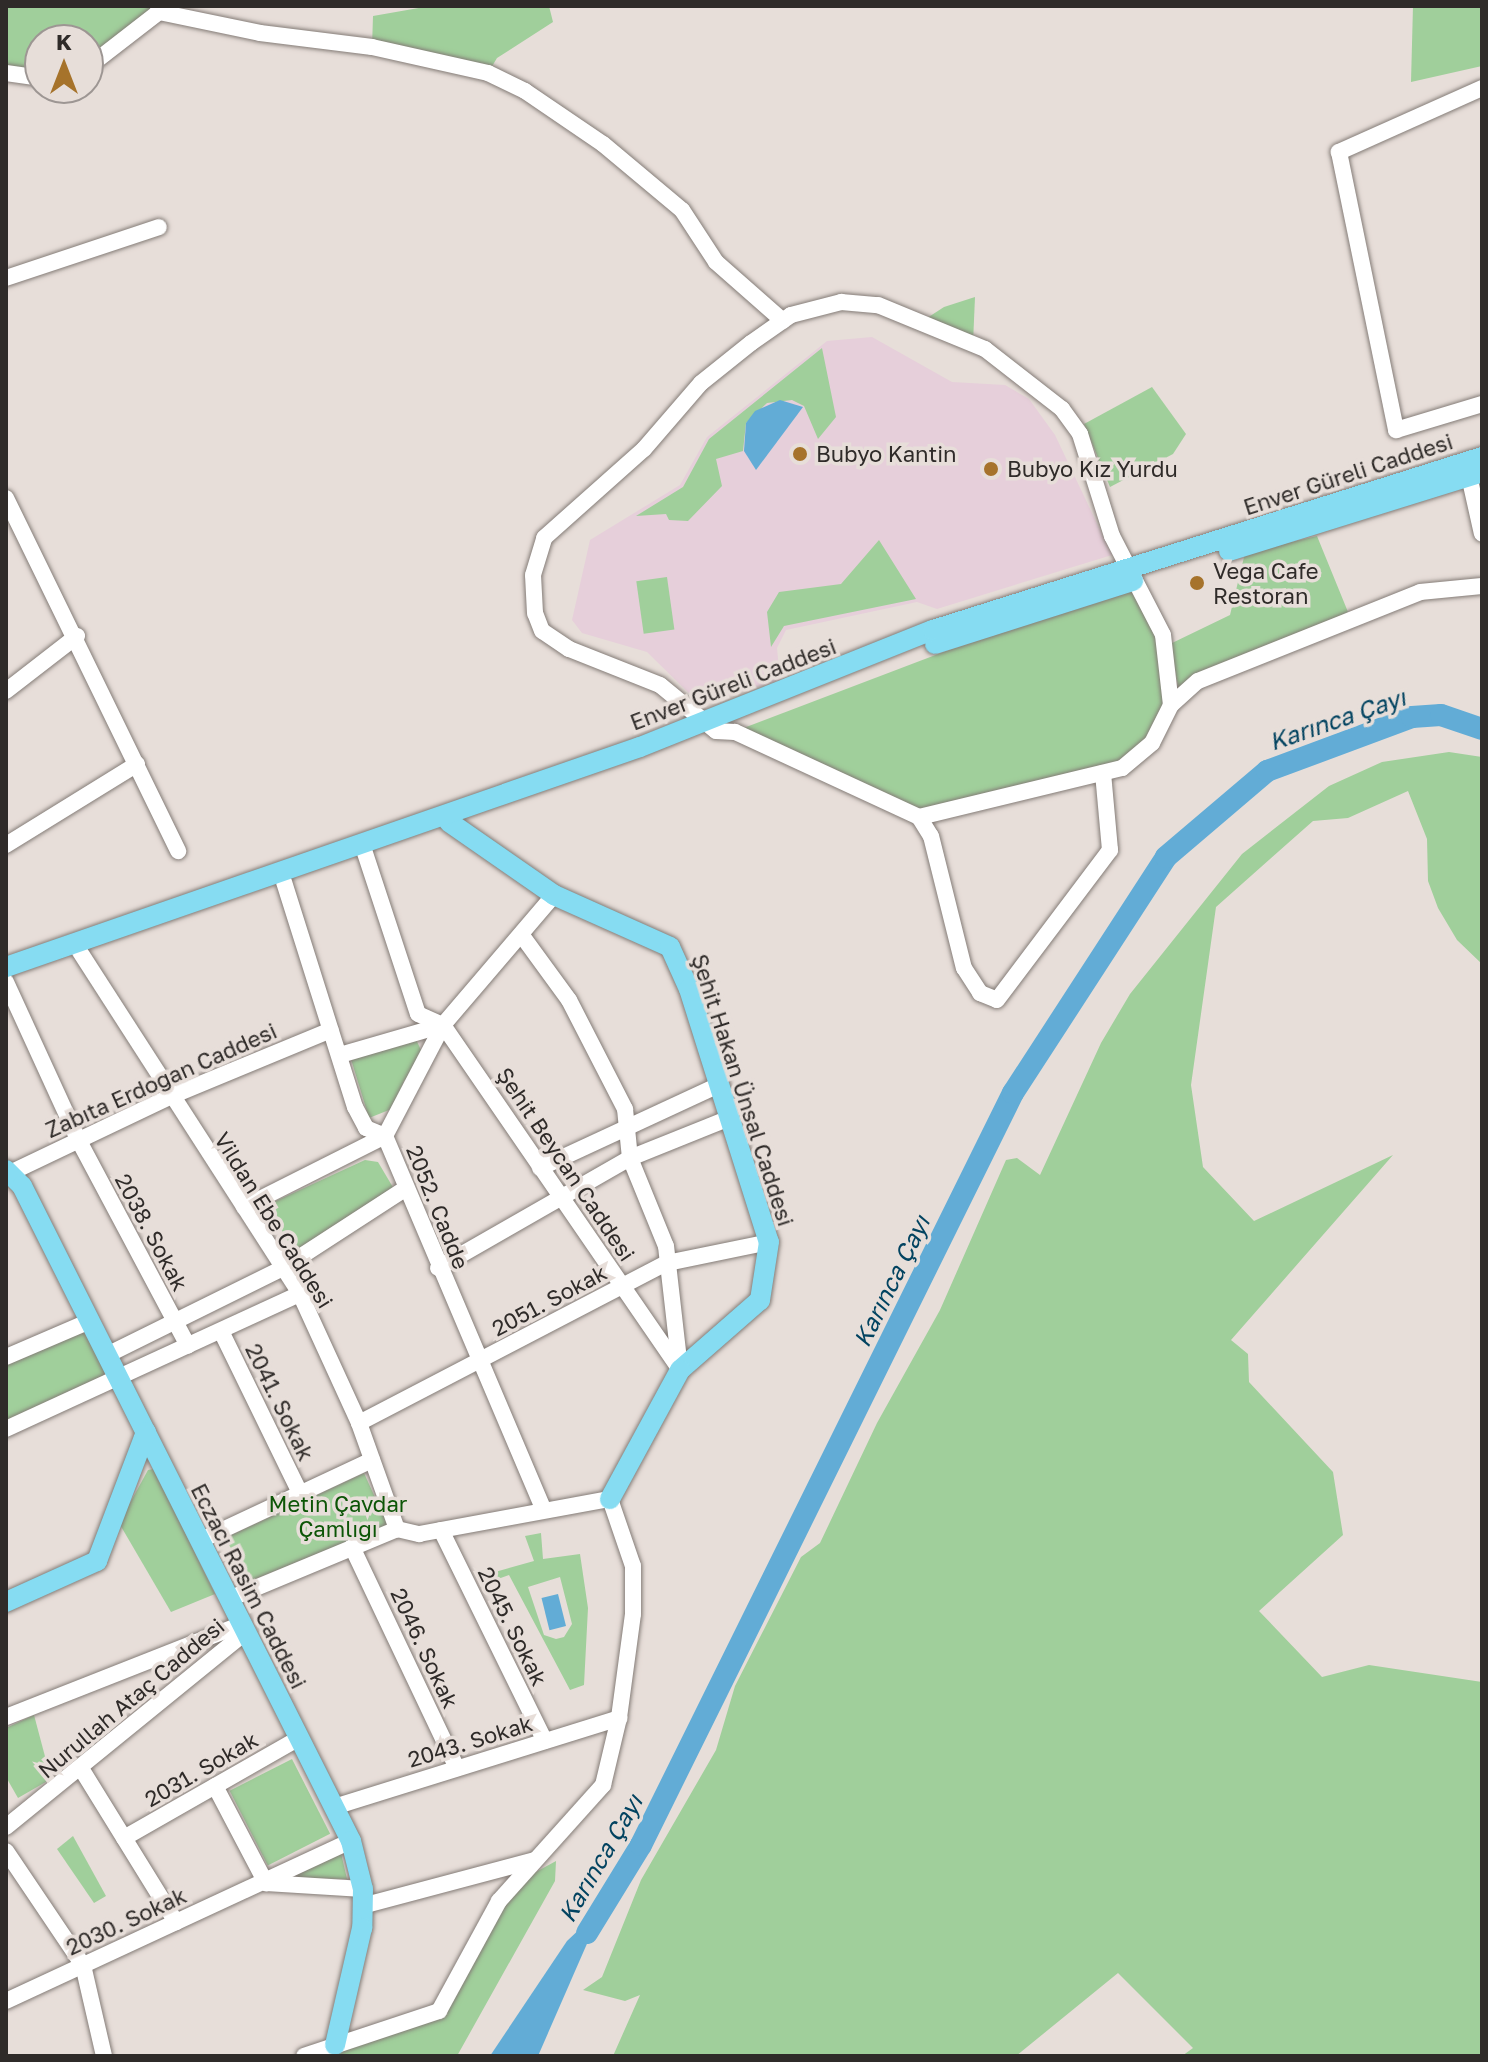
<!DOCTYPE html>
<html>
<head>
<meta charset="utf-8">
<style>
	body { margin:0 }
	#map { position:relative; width:1488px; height:2062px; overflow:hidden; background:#e7ded9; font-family:"Golos Text",sans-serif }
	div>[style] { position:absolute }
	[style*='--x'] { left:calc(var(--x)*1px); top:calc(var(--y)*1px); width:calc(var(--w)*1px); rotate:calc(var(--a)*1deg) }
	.education>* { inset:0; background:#e6cfda }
	.green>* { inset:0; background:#a0cf9b; transform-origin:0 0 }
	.water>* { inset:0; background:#62acd6; transform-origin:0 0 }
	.river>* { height:22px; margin:-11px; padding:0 11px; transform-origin:11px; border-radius:11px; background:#62acd6 }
	.roads { filter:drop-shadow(0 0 2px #847c77) drop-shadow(0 0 2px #847c77) }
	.minor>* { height:16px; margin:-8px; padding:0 8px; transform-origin:8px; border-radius:8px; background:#fff }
	.major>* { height:20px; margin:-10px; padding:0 10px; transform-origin:10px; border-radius:10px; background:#86dcf2 }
	.dots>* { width:22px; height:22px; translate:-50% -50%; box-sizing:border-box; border:4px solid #e7ded9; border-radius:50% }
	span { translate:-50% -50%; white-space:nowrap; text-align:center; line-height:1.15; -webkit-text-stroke:7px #e7ded9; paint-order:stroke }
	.poi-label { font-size:22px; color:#2f2b29 }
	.left { translate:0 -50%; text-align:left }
	.street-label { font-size:22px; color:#2f2b29 }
	.park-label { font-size:22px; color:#0c5506 }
	.water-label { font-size:24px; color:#024360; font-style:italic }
	.frame { position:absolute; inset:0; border:8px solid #2f2b29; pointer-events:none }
	.north { position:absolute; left:24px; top:24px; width:80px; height:80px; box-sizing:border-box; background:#e7ded9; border:2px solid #9d9693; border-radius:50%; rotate:0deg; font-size:22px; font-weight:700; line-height:32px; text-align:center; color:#2f2b29 }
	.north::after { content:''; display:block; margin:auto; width:28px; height:36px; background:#a6732b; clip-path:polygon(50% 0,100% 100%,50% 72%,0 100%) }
</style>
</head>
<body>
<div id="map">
	<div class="education">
		<div style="clip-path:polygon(872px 337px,952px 382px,1005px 385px,1029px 399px,1055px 435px,1112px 555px,937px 609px,917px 602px,786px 630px,777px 648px,780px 680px,700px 704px,647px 652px,582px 633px,572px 620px,590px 540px,680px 485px,707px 437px,827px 341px)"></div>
	</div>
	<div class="green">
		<div style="clip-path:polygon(6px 6px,158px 6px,88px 67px,88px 40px,40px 40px,40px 78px,6px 73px)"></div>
		<div style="clip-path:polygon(430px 6px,549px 6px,553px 22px,497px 58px,488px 73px,372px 47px,373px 16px)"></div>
		<div style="clip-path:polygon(1413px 6px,1482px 6px,1482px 66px,1411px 82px)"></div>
		<div style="clip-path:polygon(975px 297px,973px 343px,924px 320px,944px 307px)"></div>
		<div style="clip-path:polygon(822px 348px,836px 417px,818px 439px,804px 406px,792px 400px,767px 403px,746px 423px,743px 451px,716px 459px,722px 486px,688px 521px,669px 520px,666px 514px,636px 516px,683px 487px,709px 439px)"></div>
		<div style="clip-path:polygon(1152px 387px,1186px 434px,1173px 454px,1110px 487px,1084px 424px)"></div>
		<div style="clip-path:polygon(1317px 536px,1348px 612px,1180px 696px,1170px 644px,1230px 615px,1245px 553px)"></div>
		<div style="clip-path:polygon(879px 540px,916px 599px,784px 626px,771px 647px,767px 612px,779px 592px,841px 584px)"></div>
		<div style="left:667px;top:577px;width:53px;height:31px;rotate:82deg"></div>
		<div style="clip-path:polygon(1138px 588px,1163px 635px,1164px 725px,1122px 768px,919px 817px,741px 729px,946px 651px)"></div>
		<div style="clip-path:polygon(1449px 752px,1482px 757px,1482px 964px,1457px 940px,1438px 908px,1428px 881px,1427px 839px,1408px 791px,1348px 818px,1313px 821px,1216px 907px,1191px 1085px,1203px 1167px,1254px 1221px,1393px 1155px,1231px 1340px,1248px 1354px,1249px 1382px,1333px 1472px,1343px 1535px,1259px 1611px,1322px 1677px,1369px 1665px,1482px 1682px,1482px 2056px,1182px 2056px,1193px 2048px,1118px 1973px,1016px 2056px,613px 2056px,640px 1995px,625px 2001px,583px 1990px,602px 1977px,641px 1880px,716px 1750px,735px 1686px,801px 1557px,820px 1543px,877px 1423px,940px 1310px,1006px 1160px,1017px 1158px,1040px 1175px,1101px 1043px,1130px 994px,1242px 854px,1329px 786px,1382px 762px)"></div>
		<div style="clip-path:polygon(415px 1037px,425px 1059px,404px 1081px,394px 1108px,369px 1118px,350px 1056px)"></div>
		<div style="clip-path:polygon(365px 1160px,378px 1162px,394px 1189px,296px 1255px,267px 1205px)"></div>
		<div style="clip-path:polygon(90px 1321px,119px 1378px,6px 1429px,6px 1357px)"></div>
		<div style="clip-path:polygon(154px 1469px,215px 1594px,171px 1612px,119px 1523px,148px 1470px)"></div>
		<div style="clip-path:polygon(364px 1473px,388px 1526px,250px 1581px,225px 1538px)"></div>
		<div style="clip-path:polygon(evenodd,541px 1533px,543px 1559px,580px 1554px,588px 1608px,584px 1685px,570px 1690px,509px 1575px,484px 1584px,481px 1576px,534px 1561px,525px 1536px,541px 1533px,560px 1577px,572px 1624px,564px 1637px,556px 1639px,544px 1635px,528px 1587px,560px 1577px)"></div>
		<div style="clip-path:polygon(34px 1715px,51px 1779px,18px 1798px,6px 1777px,6px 1728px)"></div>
		<div style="left:292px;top:1759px;width:84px;height:70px;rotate:63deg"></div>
		<div style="clip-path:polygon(73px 1836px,106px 1896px,94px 1903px,57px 1849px)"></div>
		<div style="clip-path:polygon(341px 1853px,347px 1879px,286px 1878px)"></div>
		<div style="clip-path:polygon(556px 1861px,555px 1881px,457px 2056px,309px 2056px,443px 2010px,505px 1889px)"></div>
	</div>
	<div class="water">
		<div style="clip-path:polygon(780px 400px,803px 407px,756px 470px,744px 451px,746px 423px,755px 411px)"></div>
		<div style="left:558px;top:1594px;width:33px;height:17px;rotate:76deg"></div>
		<div style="clip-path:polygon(603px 1907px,538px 2056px,490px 2056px,567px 1941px)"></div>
	</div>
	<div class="river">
		<div style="--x:587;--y:1933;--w:103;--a:-58.5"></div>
		<div style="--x:641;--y:1845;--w:839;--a:-63.68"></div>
		<div style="--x:1013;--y:1093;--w:281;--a:-57"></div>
		<div style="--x:1166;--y:857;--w:133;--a:-40.4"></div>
		<div style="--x:1267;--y:771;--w:155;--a:-20.4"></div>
		<div style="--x:1412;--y:717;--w:29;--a:-4"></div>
		<div style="--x:1441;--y:715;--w:43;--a:18.9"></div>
	</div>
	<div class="roads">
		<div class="minor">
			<div style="--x:158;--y:6;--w:6;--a:81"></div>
			<div style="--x:159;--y:12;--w:103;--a:11.7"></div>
			<div style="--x:260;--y:33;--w:113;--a:7.1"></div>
			<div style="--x:372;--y:47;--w:119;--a:12.6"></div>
			<div style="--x:488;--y:73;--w:41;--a:25.9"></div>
			<div style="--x:525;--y:91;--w:94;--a:34.2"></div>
			<div style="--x:603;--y:144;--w:103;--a:39.9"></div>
			<div style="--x:682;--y:210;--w:62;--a:56.8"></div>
			<div style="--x:716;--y:262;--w:89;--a:41.4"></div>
			<div style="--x:88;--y:67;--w:90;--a:-37.8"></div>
			<div style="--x:6;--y:73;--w:34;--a:8"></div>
			<div style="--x:1482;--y:88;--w:157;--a:155.9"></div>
			<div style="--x:1339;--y:152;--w:284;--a:78.4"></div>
			<div style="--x:1396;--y:430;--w:90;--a:-16.8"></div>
			<div style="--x:6;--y:278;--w:161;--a:-18.4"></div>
			<div style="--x:841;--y:302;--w:37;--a:5"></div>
			<div style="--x:878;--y:305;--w:116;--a:22.4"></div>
			<div style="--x:985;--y:349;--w:98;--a:37.9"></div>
			<div style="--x:1062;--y:409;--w:31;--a:54"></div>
			<div style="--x:1080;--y:434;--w:107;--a:72.6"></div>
			<div style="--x:1112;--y:536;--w:111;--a:62.7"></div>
			<div style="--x:1163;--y:635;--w:70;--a:83.5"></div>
			<div style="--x:1171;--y:705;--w:42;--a:116.6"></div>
			<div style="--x:1152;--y:743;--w:39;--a:140"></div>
			<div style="--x:1122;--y:768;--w:209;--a:166.4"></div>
			<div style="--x:919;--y:817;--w:203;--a:-155.2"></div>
			<div style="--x:735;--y:732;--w:19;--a:-177"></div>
			<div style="--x:716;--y:731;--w:72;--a:-140.6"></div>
			<div style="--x:660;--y:685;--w:98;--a:-158.4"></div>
			<div style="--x:569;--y:649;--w:32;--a:-146"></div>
			<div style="--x:542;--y:631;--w:19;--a:-111"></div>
			<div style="--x:535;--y:613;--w:38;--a:-93"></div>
			<div style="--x:533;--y:575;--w:39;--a:-73"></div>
			<div style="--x:544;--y:538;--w:134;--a:-41.7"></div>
			<div style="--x:644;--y:449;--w:87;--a:-49.2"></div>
			<div style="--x:701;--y:383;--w:64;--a:-38.7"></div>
			<div style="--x:751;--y:343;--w:49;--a:-35"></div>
			<div style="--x:791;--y:315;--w:52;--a:-14.6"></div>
			<div style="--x:1469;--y:476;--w:59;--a:77.4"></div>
			<div style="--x:6;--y:498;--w:393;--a:64"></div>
			<div style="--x:6;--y:691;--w:90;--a:-37.8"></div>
			<div style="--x:1171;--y:705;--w:36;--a:-42"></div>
			<div style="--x:1198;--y:681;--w:239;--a:-21.8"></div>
			<div style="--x:1420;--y:592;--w:62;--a:-5.5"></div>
			<div style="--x:919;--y:817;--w:22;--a:58"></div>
			<div style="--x:931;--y:836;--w:136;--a:76"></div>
			<div style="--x:964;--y:968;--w:30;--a:57"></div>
			<div style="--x:980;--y:993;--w:18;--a:22"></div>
			<div style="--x:997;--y:1000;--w:188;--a:-53"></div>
			<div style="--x:1110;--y:850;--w:77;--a:-95.2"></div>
			<div style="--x:6;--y:845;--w:154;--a:-31.7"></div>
			<div style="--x:365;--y:853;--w:169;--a:71.8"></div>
			<div style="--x:418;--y:1014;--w:27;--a:24"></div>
			<div style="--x:443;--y:1025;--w:419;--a:55.5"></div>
			<div style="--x:284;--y:882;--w:236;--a:72.5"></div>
			<div style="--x:355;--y:1107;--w:24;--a:62"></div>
			<div style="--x:366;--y:1128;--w:21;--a:23"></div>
			<div style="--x:385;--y:1136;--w:404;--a:67"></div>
			<div style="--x:523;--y:937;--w:78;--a:53.9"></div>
			<div style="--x:569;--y:1000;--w:123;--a:62.8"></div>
			<div style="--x:625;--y:1109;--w:49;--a:84.2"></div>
			<div style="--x:630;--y:1158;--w:95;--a:67.8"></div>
			<div style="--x:666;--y:1246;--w:123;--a:83.5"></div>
			<div style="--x:80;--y:952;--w:407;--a:57.2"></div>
			<div style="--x:300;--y:1294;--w:142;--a:65.4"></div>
			<div style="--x:359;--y:1423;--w:113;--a:70.3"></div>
			<div style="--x:6;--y:982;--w:173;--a:65.4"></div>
			<div style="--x:78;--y:1139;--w:234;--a:62"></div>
			<div style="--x:340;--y:1055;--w:107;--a:-16.2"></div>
			<div style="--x:540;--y:1168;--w:195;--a:-24.9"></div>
			<div style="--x:10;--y:1173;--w:176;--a:-25.5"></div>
			<div style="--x:169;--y:1097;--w:175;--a:-22.5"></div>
			<div style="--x:244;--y:1207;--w:158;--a:-26.7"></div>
			<div style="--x:385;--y:1136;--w:125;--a:-62.4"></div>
			<div style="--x:443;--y:1025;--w:171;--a:-49.5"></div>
			<div style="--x:438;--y:1268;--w:221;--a:-29.8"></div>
			<div style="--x:630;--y:1158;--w:105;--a:-21.9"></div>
			<div style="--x:221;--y:1331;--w:180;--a:64"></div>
			<div style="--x:107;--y:1355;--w:196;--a:-26.3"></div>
			<div style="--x:283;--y:1268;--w:147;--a:-33"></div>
			<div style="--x:6;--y:1357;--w:91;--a:-23.2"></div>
			<div style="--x:359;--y:1423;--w:347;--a:-27.5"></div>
			<div style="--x:667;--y:1263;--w:104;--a:-11.6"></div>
			<div style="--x:6;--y:1429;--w:324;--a:-24.7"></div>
			<div style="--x:441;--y:1530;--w:235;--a:63.8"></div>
			<div style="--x:199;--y:1541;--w:191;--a:-25.1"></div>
			<div style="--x:352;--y:1547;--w:245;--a:64.6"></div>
			<div style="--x:229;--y:1599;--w:182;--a:-22.6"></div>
			<div style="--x:397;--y:1529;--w:23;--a:13"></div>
			<div style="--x:419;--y:1534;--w:194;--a:-10.4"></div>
			<div style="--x:610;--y:1499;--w:71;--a:71.1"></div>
			<div style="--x:633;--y:1566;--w:48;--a:90"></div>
			<div style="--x:633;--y:1614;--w:105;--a:97.7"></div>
			<div style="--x:619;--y:1718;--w:69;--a:103.4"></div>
			<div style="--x:603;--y:1785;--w:156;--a:131.9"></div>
			<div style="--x:499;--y:1901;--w:125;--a:118.6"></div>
			<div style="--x:439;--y:2011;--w:142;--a:161.6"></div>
			<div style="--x:6;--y:1717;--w:254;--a:-21.5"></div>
			<div style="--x:82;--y:1770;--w:179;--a:58.3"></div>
			<div style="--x:215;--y:1786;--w:110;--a:62.3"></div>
			<div style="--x:266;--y:1883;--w:97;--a:3.5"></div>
			<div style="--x:334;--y:1807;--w:299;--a:-17.3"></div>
			<div style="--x:6;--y:1827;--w:309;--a:-39.1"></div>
			<div style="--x:124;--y:1838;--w:202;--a:-29.7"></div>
			<div style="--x:6;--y:1851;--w:138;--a:56"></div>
			<div style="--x:83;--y:1965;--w:93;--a:77"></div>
			<div style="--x:362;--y:1906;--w:179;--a:-14.9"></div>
			<div style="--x:6;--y:2001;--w:380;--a:-24.9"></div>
		</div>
		<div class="major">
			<div style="--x:1229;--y:551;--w:265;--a:-17.3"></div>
			<div style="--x:935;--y:644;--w:208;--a:-17.7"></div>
			<div style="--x:449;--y:822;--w:128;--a:34.8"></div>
			<div style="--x:554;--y:895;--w:127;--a:24.1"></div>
			<div style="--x:670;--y:947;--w:46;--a:65.7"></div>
			<div style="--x:689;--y:989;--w:265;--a:72.5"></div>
			<div style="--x:769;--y:1242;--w:59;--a:98.8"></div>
			<div style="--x:760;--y:1300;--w:106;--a:138.8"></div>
			<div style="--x:680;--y:1370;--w:147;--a:118.5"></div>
			<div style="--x:6;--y:967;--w:671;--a:-19.14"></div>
			<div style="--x:640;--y:747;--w:315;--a:-21.8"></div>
			<div style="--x:933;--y:630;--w:576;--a:-17.49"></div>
			<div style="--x:6;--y:1170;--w:23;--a:45"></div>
			<div style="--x:22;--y:1186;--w:733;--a:63.33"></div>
			<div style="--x:351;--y:1841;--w:49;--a:76"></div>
			<div style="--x:363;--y:1889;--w:39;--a:91"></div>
			<div style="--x:362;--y:1928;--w:120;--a:103"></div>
			<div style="--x:6;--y:1602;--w:100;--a:-24.3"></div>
			<div style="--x:97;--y:1561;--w:138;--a:-69.2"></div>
		</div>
	</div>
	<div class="dots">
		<div style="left:800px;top:454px;background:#a6732b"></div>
		<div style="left:991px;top:469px;background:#a6732b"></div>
		<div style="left:1197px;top:583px;background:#a6732b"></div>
	</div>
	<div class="poi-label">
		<span class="left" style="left:816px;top:454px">Bubyo Kantin</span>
		<span class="left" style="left:1007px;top:469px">Bubyo Kız Yurdu</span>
		<span class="left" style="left:1213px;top:583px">Vega Cafe<br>Restoran</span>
	</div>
	<div class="street-label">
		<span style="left:1348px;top:474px;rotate:-18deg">Enver Güreli Caddesi</span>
		<span style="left:733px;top:684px;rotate:-21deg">Enver Güreli Caddesi</span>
		<span style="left:161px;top:1080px;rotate:-24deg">Zabıta Erdoğan Caddesi</span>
		<span style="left:743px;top:1090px;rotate:72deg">Şehit Hakan Ünsal Caddesi</span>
		<span style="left:566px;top:1164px;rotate:56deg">Şehit Beycan Caddesi</span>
		<span style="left:438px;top:1207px;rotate:68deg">2052. Cadde</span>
		<span style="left:274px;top:1220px;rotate:58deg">Vildan Ebe Caddesi</span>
		<span style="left:152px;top:1232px;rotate:62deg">2038. Sokak</span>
		<span style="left:549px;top:1300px;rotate:-28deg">2051. Sokak</span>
		<span style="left:280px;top:1402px;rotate:64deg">2041. Sokak</span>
		<span style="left:249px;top:1586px;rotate:63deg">Eczacı Rasim Caddesi</span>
		<span style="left:513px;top:1626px;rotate:64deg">2045. Sokak</span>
		<span style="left:425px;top:1648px;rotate:65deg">2046. Sokak</span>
		<span style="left:131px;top:1698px;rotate:-40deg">Nurullah Ataç Caddesi</span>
		<span style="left:470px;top:1741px;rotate:-17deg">2043. Sokak</span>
		<span style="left:201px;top:1769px;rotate:-30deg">2031. Sokak</span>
		<span style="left:126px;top:1921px;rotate:-25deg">2030. Sokak</span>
	</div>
	<div class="park-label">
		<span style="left:338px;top:1516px">Metin Çavdar<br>Çamlığı</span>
	</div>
	<div class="water-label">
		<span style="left:1337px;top:719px;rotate:-19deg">Karınca Çayı</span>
		<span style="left:891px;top:1281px;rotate:-64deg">Karınca Çayı</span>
		<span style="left:600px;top:1858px;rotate:-60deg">Karınca Çayı</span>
	</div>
	<div class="frame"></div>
	<div class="north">K</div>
</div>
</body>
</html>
